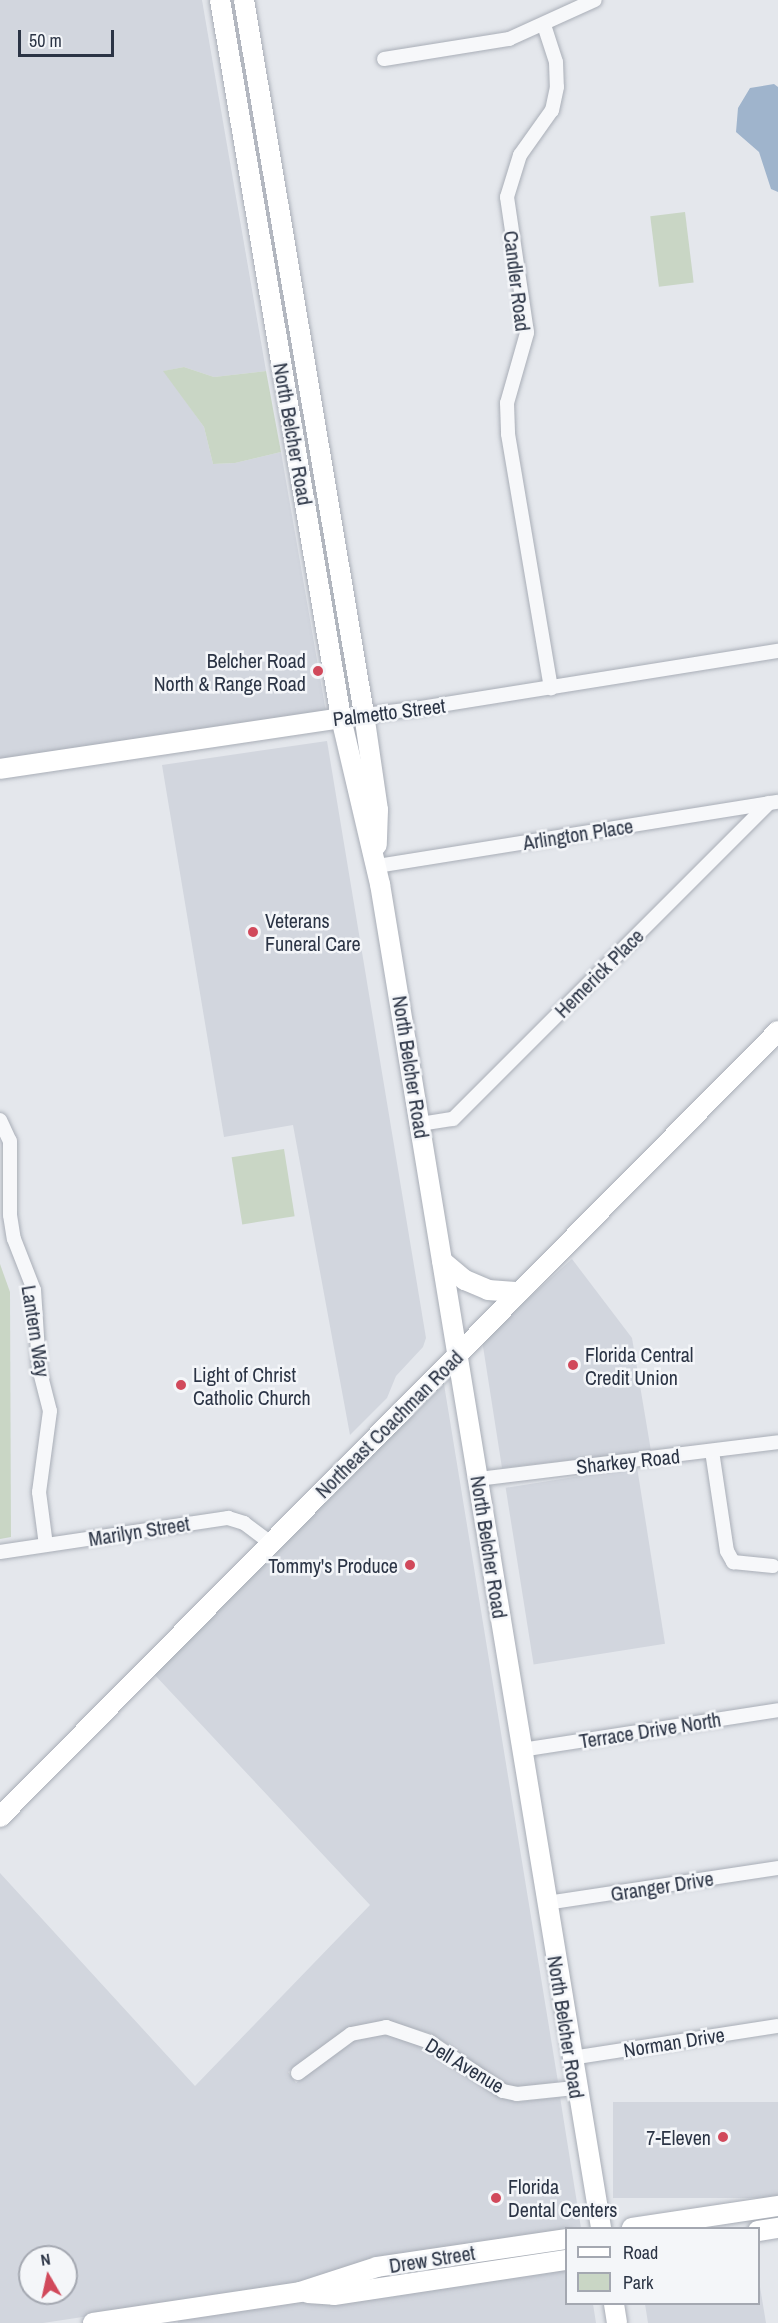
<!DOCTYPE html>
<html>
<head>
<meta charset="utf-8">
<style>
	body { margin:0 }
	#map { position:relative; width:778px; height:2323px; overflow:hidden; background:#e4e7ec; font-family:"Archivo Narrow",sans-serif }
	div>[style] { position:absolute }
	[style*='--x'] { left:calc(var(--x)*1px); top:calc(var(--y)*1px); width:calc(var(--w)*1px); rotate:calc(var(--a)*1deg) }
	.built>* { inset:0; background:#d2d6de; transform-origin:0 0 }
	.green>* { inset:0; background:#c9d6c5; transform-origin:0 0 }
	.water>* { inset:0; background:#9fb4cc }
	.roads { filter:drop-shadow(0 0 2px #a9aeb7) drop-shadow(0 0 2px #a9aeb7) }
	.street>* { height:14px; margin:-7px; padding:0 7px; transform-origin:7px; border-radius:7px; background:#f7f8fa }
	.secondary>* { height:20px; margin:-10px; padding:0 10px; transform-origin:10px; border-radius:10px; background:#fff }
	.dots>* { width:16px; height:16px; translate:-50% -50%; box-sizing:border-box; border:3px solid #f4f6f9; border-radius:50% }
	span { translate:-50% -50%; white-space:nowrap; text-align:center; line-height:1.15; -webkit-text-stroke:5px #f4f6f9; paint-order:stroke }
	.street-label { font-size:20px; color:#2b3445 }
	.poi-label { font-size:20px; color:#2b3445 }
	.right { translate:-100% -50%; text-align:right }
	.left { translate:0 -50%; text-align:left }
	.legend { position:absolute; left:565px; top:2227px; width:195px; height:78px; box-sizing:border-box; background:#f4f6f9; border:2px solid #a4a8b1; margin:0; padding:8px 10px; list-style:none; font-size:18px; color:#2b3445 }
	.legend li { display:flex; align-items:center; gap:12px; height:30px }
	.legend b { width:30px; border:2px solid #a4a8b1 }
	.north { position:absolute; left:18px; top:2245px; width:60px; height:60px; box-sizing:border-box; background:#f4f6f9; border:2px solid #a4a8b1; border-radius:50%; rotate:351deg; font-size:16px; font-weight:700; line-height:24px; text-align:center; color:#2b3445 }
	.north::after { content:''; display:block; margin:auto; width:21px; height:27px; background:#d1495b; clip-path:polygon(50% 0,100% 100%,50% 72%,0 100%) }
	.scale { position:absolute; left:18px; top:30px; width:96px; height:27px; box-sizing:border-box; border:3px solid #2b3445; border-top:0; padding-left:8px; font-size:18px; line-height:21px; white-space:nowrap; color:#2b3445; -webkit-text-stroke:4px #f4f6f9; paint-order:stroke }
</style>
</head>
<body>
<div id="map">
	<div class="built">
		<div style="clip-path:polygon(0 0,202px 0,266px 371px,214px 377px,184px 367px,164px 371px,204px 427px,213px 464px,235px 463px,281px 452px,326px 712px,0 761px)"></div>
		<div style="clip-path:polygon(327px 741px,426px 1338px,423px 1347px,396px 1376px,387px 1398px,350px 1435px,293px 1125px,224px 1137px,162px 765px)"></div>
		<div style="clip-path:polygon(572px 1259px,632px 1338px,651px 1451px,502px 1468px,482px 1340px)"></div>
		<div style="clip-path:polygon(evenodd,443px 1378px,558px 2082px,517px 2087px,505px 2084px,432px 2034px,385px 2020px,348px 2028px,288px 2072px,296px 2083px,354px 2041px,385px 2034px,427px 2048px,502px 2098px,518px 2102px,560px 2097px,581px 2228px,294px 2285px,43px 2323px,0 2323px,0 1873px,195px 2086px,370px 1905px,153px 1673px,443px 1378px,30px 2257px,66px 2257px,66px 2293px,30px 2293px,30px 2257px)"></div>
		<div style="left:637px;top:1467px;width:179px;height:133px;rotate:81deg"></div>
		<div style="left:778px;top:2102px;width:96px;height:165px;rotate:90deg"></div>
		<div style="clip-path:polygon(566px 2268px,566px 2304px,593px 2304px,596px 2323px,178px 2323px,177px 2318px)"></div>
		<div style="clip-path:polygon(759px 2281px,766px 2323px,648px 2323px,645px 2304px,758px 2304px)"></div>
	</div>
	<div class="green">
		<div style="left:685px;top:212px;width:71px;height:35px;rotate:83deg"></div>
		<div style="clip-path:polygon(184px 367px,214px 377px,266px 371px,281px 452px,235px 463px,213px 464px,204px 427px,163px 371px)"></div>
		<div style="left:284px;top:1149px;width:68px;height:53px;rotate:81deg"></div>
		<div style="clip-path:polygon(0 1264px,10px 1292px,11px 1537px,0 1539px)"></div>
	</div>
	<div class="water">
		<div style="clip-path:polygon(774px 84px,778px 87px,778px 192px,771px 189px,759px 152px,736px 132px,738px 108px,750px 88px)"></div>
	</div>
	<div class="roads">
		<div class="street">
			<div style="--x:544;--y:25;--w:39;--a:72"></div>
			<div style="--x:556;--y:62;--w:25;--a:88"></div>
			<div style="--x:557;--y:87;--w:24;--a:102"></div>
			<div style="--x:552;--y:110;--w:55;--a:125.4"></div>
			<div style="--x:520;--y:155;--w:44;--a:107.2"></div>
			<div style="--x:507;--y:197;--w:137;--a:81.6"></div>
			<div style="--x:527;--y:333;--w:73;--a:105.9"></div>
			<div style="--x:507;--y:403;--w:31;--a:88"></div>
			<div style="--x:508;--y:434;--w:258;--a:80.4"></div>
			<div style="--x:384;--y:59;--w:127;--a:-9.1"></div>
			<div style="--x:509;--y:39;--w:94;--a:-24.4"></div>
			<div style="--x:341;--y:718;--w:81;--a:-7.1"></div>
			<div style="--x:421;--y:708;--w:362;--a:-9.1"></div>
			<div style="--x:377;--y:866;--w:406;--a:-9.1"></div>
			<div style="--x:0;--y:1120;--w:23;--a:65"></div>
			<div style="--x:10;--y:1141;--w:74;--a:90"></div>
			<div style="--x:10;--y:1215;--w:24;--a:81"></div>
			<div style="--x:14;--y:1239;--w:55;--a:68.6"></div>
			<div style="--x:34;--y:1290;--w:78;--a:86.3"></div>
			<div style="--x:39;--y:1368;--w:44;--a:75.7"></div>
			<div style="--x:50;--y:1411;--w:82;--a:97.7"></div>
			<div style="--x:39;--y:1492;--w:53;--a:82.5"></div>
			<div style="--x:420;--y:1124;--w:33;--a:-9"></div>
			<div style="--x:453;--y:1119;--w:447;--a:-45"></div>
			<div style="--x:712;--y:1451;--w:101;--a:81.5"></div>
			<div style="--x:727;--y:1551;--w:13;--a:61"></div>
			<div style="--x:733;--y:1562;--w:40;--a:5.7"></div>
			<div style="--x:478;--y:1479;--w:302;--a:-7"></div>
			<div style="--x:0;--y:1552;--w:231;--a:-8.5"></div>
			<div style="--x:228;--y:1518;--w:17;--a:17"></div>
			<div style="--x:244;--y:1523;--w:34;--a:37"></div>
			<div style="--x:521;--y:1750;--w:260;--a:-8.8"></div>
			<div style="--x:546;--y:1903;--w:235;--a:-8.6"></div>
			<div style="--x:571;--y:2058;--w:209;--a:-8.8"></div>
			<div style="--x:298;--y:2073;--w:66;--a:-36.3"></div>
			<div style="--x:351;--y:2034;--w:36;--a:-11"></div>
			<div style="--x:386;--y:2027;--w:46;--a:18.8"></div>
			<div style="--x:430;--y:2042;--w:88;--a:33.9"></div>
			<div style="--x:503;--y:2091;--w:14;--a:12"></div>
			<div style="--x:517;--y:2094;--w:58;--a:-5.9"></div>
		</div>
		<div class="secondary">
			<div style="--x:220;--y:0;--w:728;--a:80.43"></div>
			<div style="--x:341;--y:718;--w:171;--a:76.8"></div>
			<div style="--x:380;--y:884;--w:1362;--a:80.66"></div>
			<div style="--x:244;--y:0;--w:724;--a:80.46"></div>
			<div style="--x:364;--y:714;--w:97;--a:81.7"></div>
			<div style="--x:378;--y:810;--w:35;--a:92"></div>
			<div style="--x:0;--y:769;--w:345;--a:-8.5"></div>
			<div style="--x:442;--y:1261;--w:30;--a:40"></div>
			<div style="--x:465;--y:1280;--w:25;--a:23"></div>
			<div style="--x:488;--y:1290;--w:31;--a:4"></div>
			<div style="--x:0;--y:1817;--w:1106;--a:-45.29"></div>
			<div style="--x:632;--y:2228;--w:148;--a:-8.6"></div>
			<div style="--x:758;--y:2231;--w:20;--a:-9"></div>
			<div style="--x:308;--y:2293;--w:26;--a:4"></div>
			<div style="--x:334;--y:2295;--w:235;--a:-8.6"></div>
			<div style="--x:614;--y:2304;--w:19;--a:81"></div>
			<div style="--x:93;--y:2323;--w:209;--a:-8.5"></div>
			<div style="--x:300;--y:2292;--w:81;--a:-18"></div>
			<div style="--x:377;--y:2267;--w:191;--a:-8.4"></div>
		</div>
	</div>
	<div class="dots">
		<div style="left:318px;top:671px;background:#d1495b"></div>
		<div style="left:253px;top:932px;background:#d1495b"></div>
		<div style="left:573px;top:1365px;background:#d1495b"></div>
		<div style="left:181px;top:1385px;background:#d1495b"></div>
		<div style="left:410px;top:1565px;background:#d1495b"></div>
		<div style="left:723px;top:2137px;background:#d1495b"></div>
		<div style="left:496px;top:2198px;background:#d1495b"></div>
	</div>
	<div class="street-label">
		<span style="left:517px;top:281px;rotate:83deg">Candler Road</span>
		<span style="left:293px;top:434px;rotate:80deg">North Belcher Road</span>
		<span style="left:389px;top:712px;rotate:-7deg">Palmetto Street</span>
		<span style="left:578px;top:834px;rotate:-9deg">Arlington Place</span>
		<span style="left:599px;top:973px;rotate:-45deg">Hemerick Place</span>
		<span style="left:411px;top:1067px;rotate:81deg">North Belcher Road</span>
		<span style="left:36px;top:1331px;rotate:81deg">Lantern Way</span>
		<span style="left:389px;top:1424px;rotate:-45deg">Northeast Coachman Road</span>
		<span style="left:628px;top:1461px;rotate:-6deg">Sharkey Road</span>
		<span style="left:139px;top:1531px;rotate:-9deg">Marilyn Street</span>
		<span style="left:489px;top:1547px;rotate:81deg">North Belcher Road</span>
		<span style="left:650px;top:1730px;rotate:-9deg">Terrace Drive North</span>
		<span style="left:662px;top:1886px;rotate:-9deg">Granger Drive</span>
		<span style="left:566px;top:2027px;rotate:81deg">North Belcher Road</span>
		<span style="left:674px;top:2042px;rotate:-9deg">Norman Drive</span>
		<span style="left:465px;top:2065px;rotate:31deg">Dell Avenue</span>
		<span style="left:432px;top:2259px;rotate:-9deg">Drew Street</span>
	</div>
	<div class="poi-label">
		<span class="right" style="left:306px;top:672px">Belcher Road<br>North &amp; Range Road</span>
		<span class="left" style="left:265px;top:932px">Veterans<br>Funeral Care</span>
		<span class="left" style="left:585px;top:1366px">Florida Central<br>Credit Union</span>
		<span class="left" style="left:193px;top:1386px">Light of Christ<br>Catholic Church</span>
		<span class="right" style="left:398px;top:1565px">Tommy's Produce</span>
		<span class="right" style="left:711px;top:2137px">7-Eleven</span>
		<span class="left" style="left:508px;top:2198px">Florida<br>Dental Centers</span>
	</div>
	<ul class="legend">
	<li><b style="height:8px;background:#fff"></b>Road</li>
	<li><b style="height:16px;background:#c9d6c5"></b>Park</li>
	</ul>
	<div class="north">N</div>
	<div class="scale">50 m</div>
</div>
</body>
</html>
